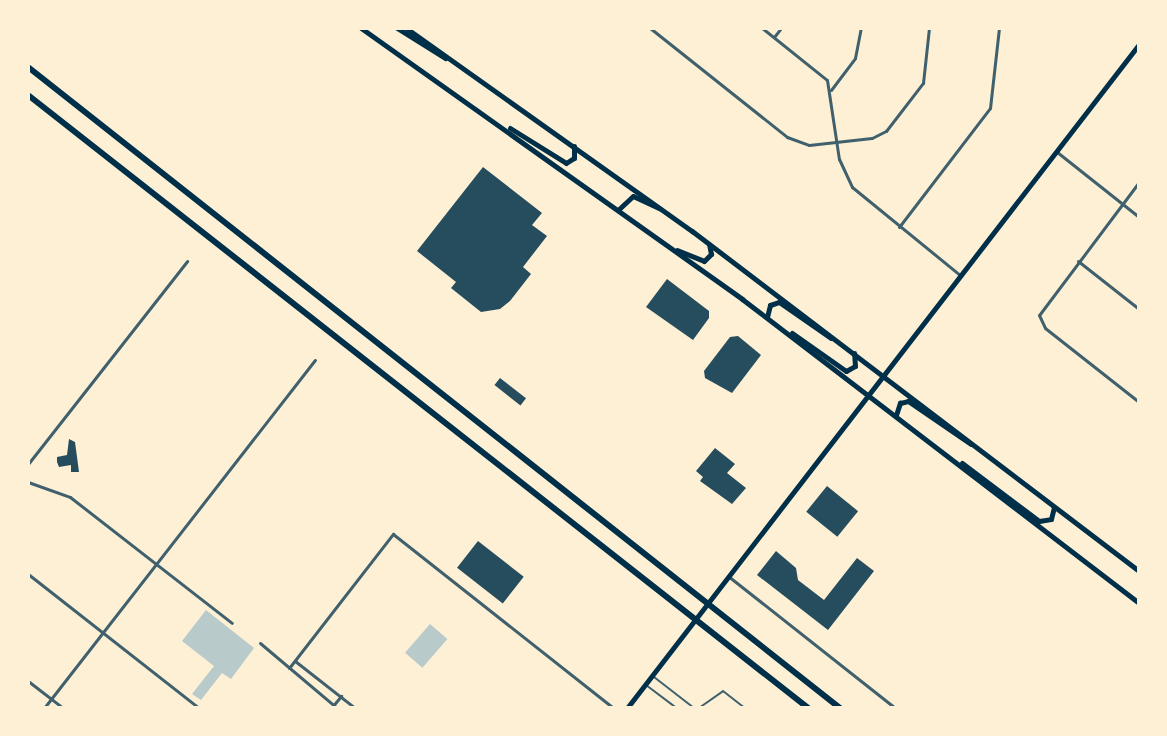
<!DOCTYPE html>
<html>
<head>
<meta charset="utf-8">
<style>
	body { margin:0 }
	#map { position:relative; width:1167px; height:736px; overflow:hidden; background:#fdf0d5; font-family:Barlow,sans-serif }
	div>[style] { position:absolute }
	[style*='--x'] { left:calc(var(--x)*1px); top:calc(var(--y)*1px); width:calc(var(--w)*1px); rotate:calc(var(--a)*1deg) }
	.green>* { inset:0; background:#b9caca; transform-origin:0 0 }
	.building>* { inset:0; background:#264d5e; transform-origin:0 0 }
	.service>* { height:2px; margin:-1px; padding:0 1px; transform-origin:1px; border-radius:1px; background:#3f606c }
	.minor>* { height:3px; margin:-1.5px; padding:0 1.5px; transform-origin:1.5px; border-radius:1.5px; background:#3f606c }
	.secondary>* { height:5px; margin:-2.5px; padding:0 2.5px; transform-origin:2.5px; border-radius:2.5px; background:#003049 }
	.motorway>* { height:6px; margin:-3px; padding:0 3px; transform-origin:3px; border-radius:3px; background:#003049 }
	span { translate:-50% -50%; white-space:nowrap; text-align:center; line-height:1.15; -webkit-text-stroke:8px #fdf0d5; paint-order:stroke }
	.frame { position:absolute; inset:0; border:30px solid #fdf0d5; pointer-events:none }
</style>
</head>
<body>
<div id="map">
	<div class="green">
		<div style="clip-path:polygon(206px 610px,254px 648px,231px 679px,222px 673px,201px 700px,192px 694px,214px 666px,182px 641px)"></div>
		<div style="left:430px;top:624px;width:23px;height:38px;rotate:41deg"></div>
	</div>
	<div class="building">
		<div style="clip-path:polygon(483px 167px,542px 213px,532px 225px,547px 236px,523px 267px,531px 274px,510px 301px,500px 309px,481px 312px,451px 288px,456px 282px,417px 251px)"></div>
		<div style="clip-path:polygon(667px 279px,709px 311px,709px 318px,693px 340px,646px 307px)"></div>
		<div style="clip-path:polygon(738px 336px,761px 355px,732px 393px,705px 378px,704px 371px,730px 337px)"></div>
		<div style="left:500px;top:378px;width:33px;height:9px;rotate:38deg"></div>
		<div style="clip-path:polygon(69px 439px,75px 442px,79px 472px,71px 472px,71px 465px,59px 467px,57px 462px,57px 457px,67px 455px)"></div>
		<div style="clip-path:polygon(715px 448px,735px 464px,727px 473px,746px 488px,732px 504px,700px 481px,703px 477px,696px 471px)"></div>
		<div style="left:827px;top:486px;width:40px;height:33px;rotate:39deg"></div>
		<div style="left:478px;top:541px;width:58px;height:34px;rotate:38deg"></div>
		<div style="clip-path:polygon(776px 551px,796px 568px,798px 580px,824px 600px,857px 558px,874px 571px,828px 630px,757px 575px)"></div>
	</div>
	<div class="service">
		<div style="--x:654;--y:677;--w:51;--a:37.8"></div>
		<div style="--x:646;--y:685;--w:38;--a:37"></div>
		<div style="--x:699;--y:708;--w:29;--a:-35"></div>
		<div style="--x:723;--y:691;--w:28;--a:38"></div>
	</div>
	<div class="minor">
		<div style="--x:650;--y:28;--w:175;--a:38.5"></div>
		<div style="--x:787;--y:137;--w:23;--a:20"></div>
		<div style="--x:809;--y:145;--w:63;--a:-6.3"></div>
		<div style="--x:872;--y:138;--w:16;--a:-27"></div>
		<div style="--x:886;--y:131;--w:61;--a:-52.4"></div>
		<div style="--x:923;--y:83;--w:55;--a:-83.8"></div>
		<div style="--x:762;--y:28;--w:83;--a:38.7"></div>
		<div style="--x:827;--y:80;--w:80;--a:81.4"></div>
		<div style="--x:839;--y:159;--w:31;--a:65"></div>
		<div style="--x:852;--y:187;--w:141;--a:39.2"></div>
		<div style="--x:774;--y:37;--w:11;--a:-52"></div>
		<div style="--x:831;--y:90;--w:40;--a:-53"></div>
		<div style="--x:855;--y:58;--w:31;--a:-79"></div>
		<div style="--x:1057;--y:152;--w:105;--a:38.4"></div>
		<div style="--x:1139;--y:182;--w:166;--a:126.9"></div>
		<div style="--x:1039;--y:315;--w:14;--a:65"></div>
		<div style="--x:1045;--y:328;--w:120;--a:38.2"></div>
		<div style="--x:899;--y:227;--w:150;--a:-52.6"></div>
		<div style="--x:990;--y:108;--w:81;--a:-83.6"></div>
		<div style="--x:1078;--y:261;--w:78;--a:38.2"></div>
		<div style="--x:28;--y:464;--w:258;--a:-51.9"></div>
		<div style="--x:28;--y:482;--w:45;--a:19.7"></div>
		<div style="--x:70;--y:497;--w:205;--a:37.9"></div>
		<div style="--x:28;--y:574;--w:217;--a:38.1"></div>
		<div style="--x:728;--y:576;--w:213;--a:38.3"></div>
		<div style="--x:260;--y:643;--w:101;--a:40.2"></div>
		<div style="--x:295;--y:661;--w:76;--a:38.1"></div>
		<div style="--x:289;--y:668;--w:170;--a:-52.2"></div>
		<div style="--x:393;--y:534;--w:280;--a:38.3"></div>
		<div style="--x:28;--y:681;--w:44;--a:37.6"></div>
		<div style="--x:44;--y:708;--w:441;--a:-52.1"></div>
		<div style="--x:331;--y:708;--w:16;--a:-50"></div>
	</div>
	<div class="secondary">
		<div style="--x:361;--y:28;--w:468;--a:35.4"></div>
		<div style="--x:742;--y:299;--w:500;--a:37.44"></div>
		<div style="--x:397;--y:28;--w:57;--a:32"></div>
		<div style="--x:406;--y:28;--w:351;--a:35.4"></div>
		<div style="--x:692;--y:231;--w:562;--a:37.26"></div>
		<div style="--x:510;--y:128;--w:66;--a:32"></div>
		<div style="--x:566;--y:163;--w:9;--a:-32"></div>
		<div style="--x:574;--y:158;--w:12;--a:-90"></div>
		<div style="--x:619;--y:209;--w:19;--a:-43"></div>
		<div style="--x:633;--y:196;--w:29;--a:25"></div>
		<div style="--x:677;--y:250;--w:29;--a:22"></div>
		<div style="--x:704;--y:261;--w:10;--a:-45"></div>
		<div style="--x:711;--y:254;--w:10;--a:-101"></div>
		<div style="--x:767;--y:317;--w:12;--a:-76"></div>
		<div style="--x:770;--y:305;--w:9;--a:-18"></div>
		<div style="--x:779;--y:302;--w:63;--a:34.7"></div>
		<div style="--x:792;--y:333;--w:66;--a:35.1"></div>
		<div style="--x:846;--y:371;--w:10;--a:-29"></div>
		<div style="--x:855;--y:366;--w:13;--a:-94"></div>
		<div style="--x:896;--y:415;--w:13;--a:-72"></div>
		<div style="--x:900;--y:403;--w:8;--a:-14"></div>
		<div style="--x:908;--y:401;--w:76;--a:34.3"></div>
		<div style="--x:962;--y:463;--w:96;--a:37"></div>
		<div style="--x:1039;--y:521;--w:12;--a:-9"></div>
		<div style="--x:1051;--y:519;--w:12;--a:-76"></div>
		<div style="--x:627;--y:708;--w:838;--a:-52.36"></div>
	</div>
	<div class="motorway">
		<div style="--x:28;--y:67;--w:1035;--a:38.29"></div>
		<div style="--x:28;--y:95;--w:992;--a:38.16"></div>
	</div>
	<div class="frame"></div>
</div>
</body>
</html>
